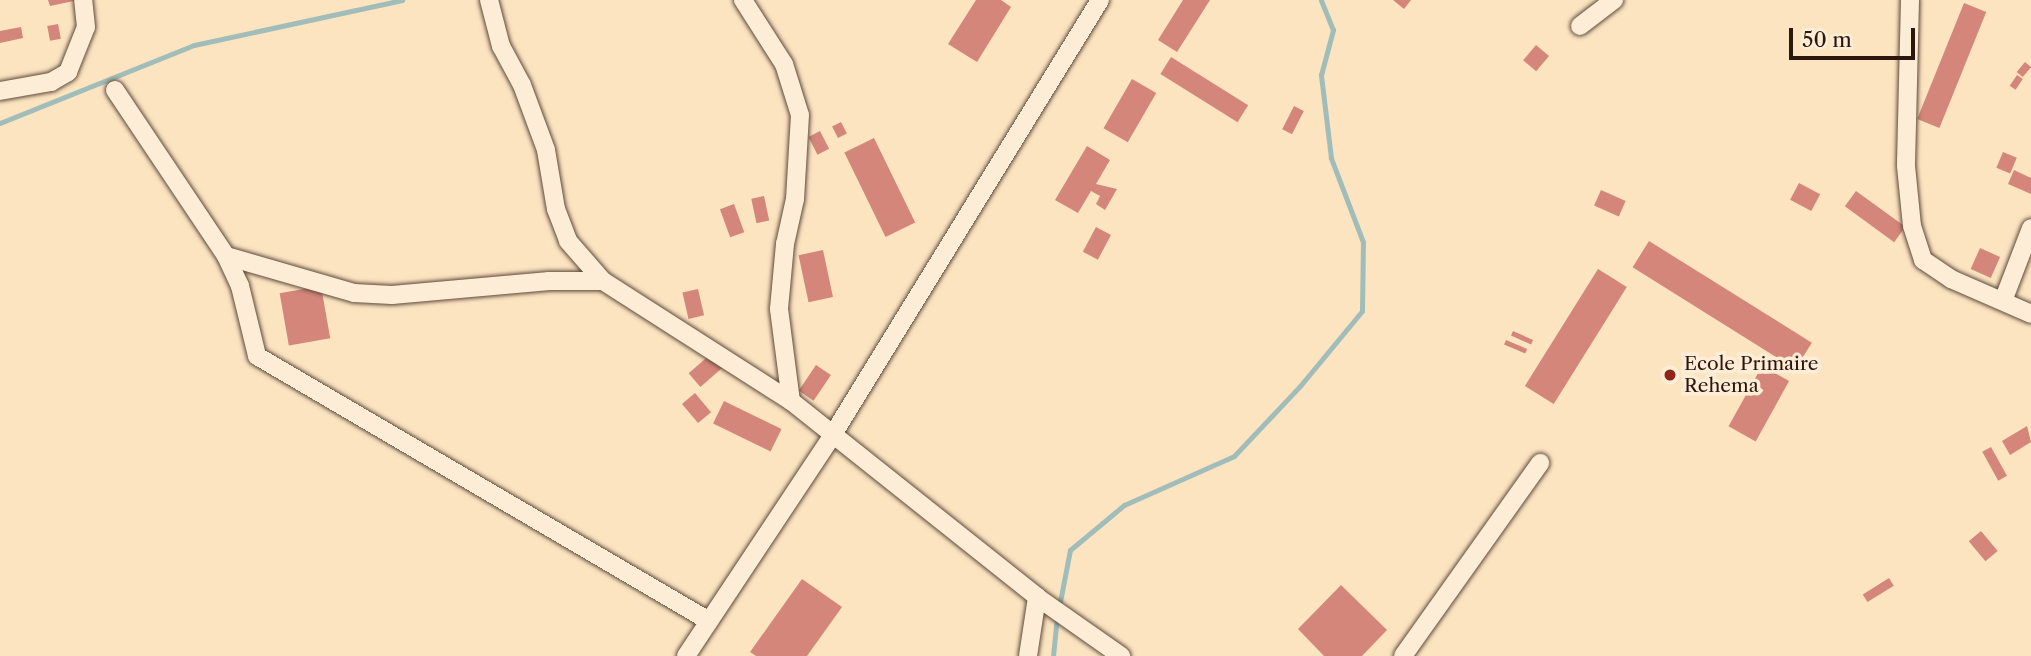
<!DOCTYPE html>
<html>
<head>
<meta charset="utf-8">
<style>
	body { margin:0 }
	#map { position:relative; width:2031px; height:656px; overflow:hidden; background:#fce4c1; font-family:"Libre Caslon Text",serif }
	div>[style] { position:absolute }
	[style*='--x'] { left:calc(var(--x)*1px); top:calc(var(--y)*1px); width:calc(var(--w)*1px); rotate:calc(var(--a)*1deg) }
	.stream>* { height:5px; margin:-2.5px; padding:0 2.5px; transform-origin:2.5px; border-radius:2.5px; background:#a0bdb9 }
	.building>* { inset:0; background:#d4867a; transform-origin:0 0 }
	.roads { filter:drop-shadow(0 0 2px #5f4a3b) drop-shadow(0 0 2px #5f4a3b) }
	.minor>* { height:18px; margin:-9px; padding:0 9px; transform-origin:9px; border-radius:9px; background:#fdedd7 }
	.dots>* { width:19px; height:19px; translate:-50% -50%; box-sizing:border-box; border:4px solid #fdedd7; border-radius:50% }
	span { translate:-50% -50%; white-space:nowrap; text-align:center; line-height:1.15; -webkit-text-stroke:7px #fdedd7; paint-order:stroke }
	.poi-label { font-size:19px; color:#2b170e }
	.left { translate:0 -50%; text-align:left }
	.scale { position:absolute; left:1789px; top:28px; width:126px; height:32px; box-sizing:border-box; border:4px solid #2b170e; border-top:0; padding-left:9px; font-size:21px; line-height:24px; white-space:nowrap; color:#2b170e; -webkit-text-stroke:5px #fdedd7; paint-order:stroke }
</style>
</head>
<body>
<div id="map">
	<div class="stream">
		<div style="--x:0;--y:123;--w:209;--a:-21.9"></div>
		<div style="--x:194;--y:45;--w:213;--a:-12.2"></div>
		<div style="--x:1059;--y:607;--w:58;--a:-79.1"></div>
		<div style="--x:1070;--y:550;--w:70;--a:-39.8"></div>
		<div style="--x:1124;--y:505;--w:120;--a:-24"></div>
		<div style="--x:1234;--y:456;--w:96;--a:-46.7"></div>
		<div style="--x:1300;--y:386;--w:97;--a:-50.4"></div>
		<div style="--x:1362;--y:311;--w:69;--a:-89.2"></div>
		<div style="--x:1363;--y:242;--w:90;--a:-110.9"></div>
		<div style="--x:1331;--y:158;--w:84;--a:-96.9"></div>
		<div style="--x:1321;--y:75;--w:47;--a:-75.1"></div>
		<div style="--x:1333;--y:30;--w:32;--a:-112"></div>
		<div style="--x:1053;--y:656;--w:40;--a:-84.3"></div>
	</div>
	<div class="building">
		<div style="clip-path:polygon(48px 0,74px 0,74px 1px,50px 6px)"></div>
		<div style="clip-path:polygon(976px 0,1001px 0,1011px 7px,977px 62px,948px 44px)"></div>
		<div style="clip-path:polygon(1183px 0,1210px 0,1177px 52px,1158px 40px)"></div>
		<div style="clip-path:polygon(1393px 0,1411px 0,1404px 9px)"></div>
		<div style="left:1964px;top:3px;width:24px;height:125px;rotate:22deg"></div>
		<div style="left:58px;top:24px;width:15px;height:11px;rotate:79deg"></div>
		<div style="clip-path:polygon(21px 27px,23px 38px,0 43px,0 31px)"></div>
		<div style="left:1536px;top:45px;width:17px;height:20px;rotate:40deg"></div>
		<div style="left:1171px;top:57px;width:91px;height:20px;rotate:32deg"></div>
		<div style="left:2025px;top:62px;width:8px;height:13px;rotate:40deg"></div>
		<div style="left:2017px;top:75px;width:7px;height:13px;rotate:34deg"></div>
		<div style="left:1132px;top:79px;width:28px;height:57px;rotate:30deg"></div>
		<div style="left:1294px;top:106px;width:11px;height:26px;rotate:27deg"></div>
		<div style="left:841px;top:122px;width:13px;height:10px;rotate:63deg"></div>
		<div style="left:820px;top:131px;width:20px;height:13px;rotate:63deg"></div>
		<div style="left:874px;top:138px;width:94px;height:33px;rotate:64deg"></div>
		<div style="clip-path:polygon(1087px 146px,1110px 160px,1096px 184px,1117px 189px,1105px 210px,1096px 204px,1100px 196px,1091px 191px,1078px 213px,1055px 200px)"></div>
		<div style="left:2003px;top:152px;width:15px;height:17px;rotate:23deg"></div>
		<div style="clip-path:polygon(2014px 170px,2031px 178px,2031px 194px,2008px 184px)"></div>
		<div style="left:1799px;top:183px;width:24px;height:19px;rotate:28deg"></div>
		<div style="left:1601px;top:190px;width:27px;height:17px;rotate:24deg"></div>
		<div style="left:1856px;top:191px;width:61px;height:19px;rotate:36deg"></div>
		<div style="left:764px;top:196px;width:25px;height:13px;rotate:78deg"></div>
		<div style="left:734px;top:204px;width:30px;height:15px;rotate:70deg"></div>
		<div style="left:1096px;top:227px;width:17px;height:28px;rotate:28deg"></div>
		<div style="left:1649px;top:241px;width:192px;height:31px;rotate:32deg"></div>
		<div style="left:1980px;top:248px;width:22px;height:23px;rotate:24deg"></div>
		<div style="left:823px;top:250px;width:48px;height:25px;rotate:78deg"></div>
		<div style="left:1598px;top:269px;width:34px;height:138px;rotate:32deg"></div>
		<div style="left:321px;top:286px;width:53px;height:42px;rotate:80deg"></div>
		<div style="left:698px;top:289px;width:27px;height:16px;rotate:77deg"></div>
		<div style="left:1513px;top:331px;width:22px;height:5px;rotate:24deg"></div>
		<div style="left:1506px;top:340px;width:23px;height:5px;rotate:23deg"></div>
		<div style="left:712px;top:353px;width:18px;height:31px;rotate:49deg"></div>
		<div style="left:816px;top:365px;width:18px;height:31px;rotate:34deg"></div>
		<div style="left:1762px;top:366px;width:31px;height:69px;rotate:29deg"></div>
		<div style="left:695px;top:393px;width:25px;height:17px;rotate:50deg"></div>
		<div style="left:724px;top:401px;width:64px;height:25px;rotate:26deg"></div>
		<div style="clip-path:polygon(2027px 426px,2031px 442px,2010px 455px,2002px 441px)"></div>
		<div style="left:1991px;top:447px;width:33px;height:10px;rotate:61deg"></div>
		<div style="left:1981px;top:531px;width:26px;height:16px;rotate:50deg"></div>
		<div style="left:1889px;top:578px;width:9px;height:31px;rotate:58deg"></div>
		<div style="clip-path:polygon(802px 579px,842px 607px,807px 656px,756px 656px,750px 652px)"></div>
		<div style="clip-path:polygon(1341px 585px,1387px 630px,1362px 656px,1324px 656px,1298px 629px)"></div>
	</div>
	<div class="roads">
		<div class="minor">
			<div style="--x:489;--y:0;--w:48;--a:75.4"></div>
			<div style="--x:501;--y:46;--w:44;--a:61.7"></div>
			<div style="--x:522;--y:85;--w:69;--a:69.7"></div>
			<div style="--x:546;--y:150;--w:60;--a:80.4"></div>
			<div style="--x:556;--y:209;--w:34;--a:69"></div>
			<div style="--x:568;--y:241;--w:53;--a:48.8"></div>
			<div style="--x:743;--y:0;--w:76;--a:57.4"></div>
			<div style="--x:784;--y:64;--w:53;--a:72.6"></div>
			<div style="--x:800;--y:115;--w:84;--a:93.4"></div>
			<div style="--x:795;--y:199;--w:46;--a:102.5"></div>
			<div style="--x:785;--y:244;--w:65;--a:95.3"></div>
			<div style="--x:779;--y:309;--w:93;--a:82.6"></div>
			<div style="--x:1910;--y:0;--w:166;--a:91.4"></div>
			<div style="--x:1906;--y:166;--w:60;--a:84.3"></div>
			<div style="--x:1912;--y:226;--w:36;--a:72"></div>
			<div style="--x:1923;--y:260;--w:34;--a:34"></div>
			<div style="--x:1951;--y:279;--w:87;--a:23.6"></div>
			<div style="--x:1580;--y:26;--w:43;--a:-37.4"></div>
			<div style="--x:115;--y:90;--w:200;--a:56.2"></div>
			<div style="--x:226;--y:256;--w:33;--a:65"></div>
			<div style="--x:240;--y:286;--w:72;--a:76.3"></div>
			<div style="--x:257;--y:356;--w:524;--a:30.38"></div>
			<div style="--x:0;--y:91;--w:52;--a:-10"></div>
			<div style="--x:51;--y:82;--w:20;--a:-30"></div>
			<div style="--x:68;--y:72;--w:48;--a:-68.2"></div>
			<div style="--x:86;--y:27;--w:27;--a:-96"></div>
			<div style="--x:226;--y:256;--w:133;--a:16.1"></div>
			<div style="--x:354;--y:293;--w:38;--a:3"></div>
			<div style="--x:392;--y:295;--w:158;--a:-5.1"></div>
			<div style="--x:549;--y:281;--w:54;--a:0"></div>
			<div style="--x:603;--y:281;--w:223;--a:32.6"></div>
			<div style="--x:791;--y:401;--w:315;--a:38.5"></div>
			<div style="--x:1037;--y:597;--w:103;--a:35.1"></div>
			<div style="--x:2003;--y:301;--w:78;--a:-69"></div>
			<div style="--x:686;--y:656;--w:264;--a:-56.4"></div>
			<div style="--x:832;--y:436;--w:512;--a:-58.42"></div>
			<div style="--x:1028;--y:656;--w:60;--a:-81.3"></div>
			<div style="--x:1403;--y:656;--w:237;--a:-54.6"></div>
		</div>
	</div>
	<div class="dots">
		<div style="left:1670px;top:375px;background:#8f2418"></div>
	</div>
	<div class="poi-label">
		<span class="left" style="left:1684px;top:375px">Ecole Primaire<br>Rehema</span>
	</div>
	<div class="scale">50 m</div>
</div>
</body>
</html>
